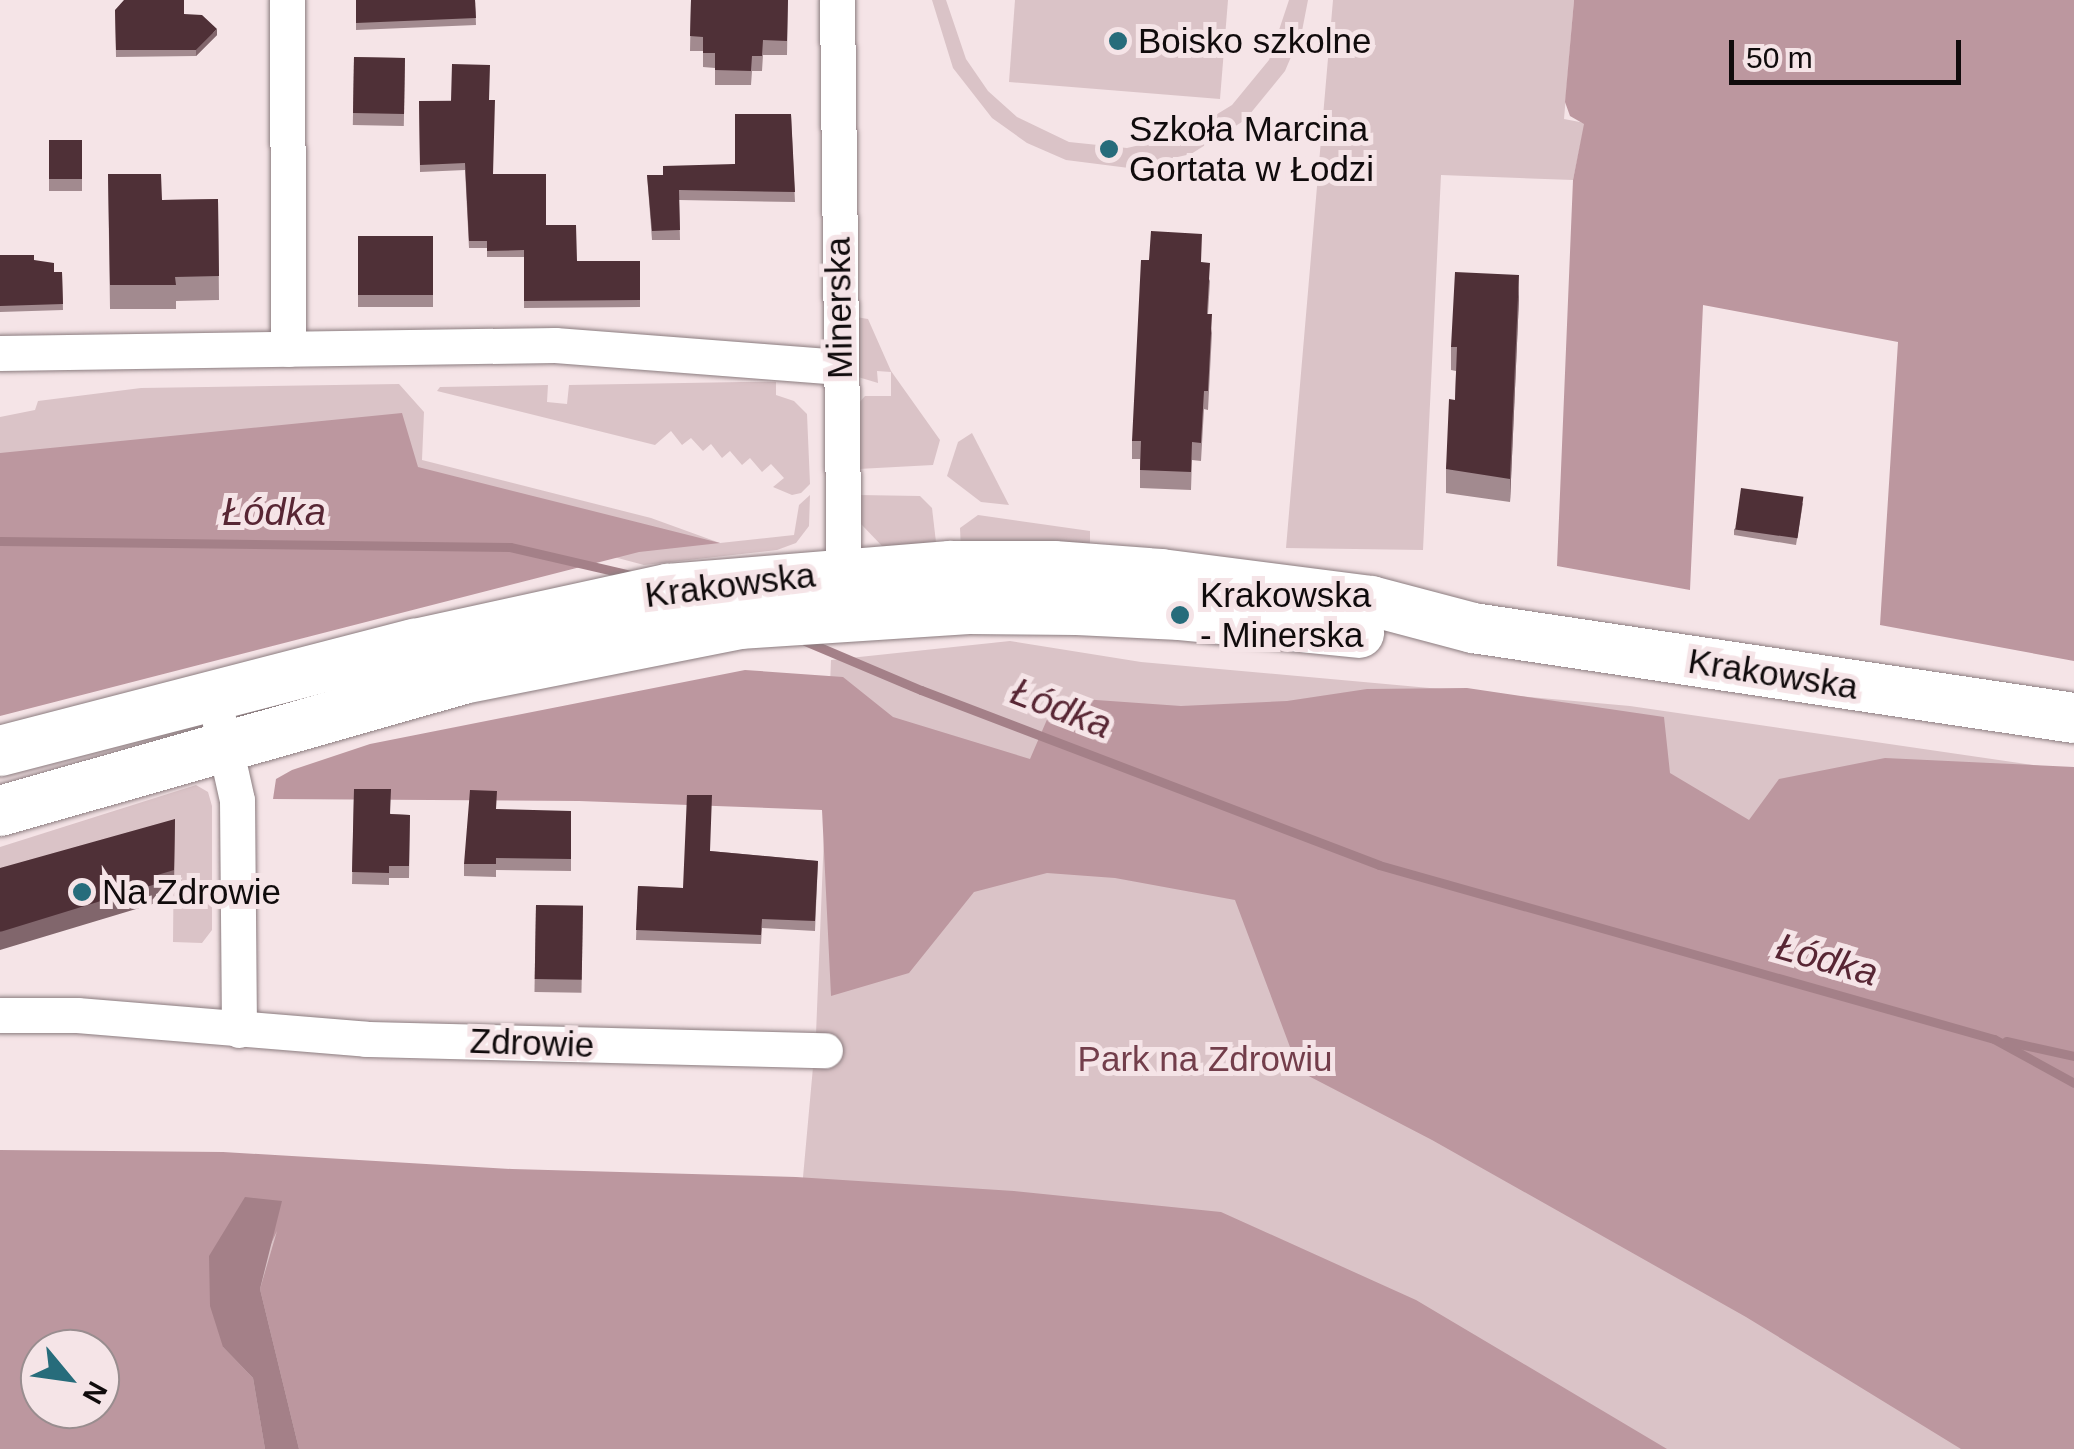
<!DOCTYPE html>
<html>
<head>
<meta charset="utf-8">
<style>
	body { margin:0 }
	#map { position:relative; width:2074px; height:1449px; overflow:hidden; background:#f5e4e7; font-family:Arial,sans-serif }
	div>[style] { position:absolute }
	[style*='--x'] { left:calc(var(--x)*1px); top:calc(var(--y)*1px); width:calc(var(--w)*1px); rotate:calc(var(--a)*1deg) }
	.green>* { inset:0; background:#dac3c7 }
	.forest>* { inset:0; background:#bc979f }
	.water>* { inset:0; background:#a48088 }
	.stream>* { height:9px; margin:-4.5px; padding:0 4.5px; transform-origin:4.5px; border-radius:4.5px; background:#a48088 }
	.roads { filter:drop-shadow(0 0 2px #8b7c7f) drop-shadow(0 0 2px #8b7c7f) }
	.street>* { height:35px; margin:-17.5px; padding:0 17.5px; transform-origin:17.5px; border-radius:17.5px; background:#fff }
	.secondary>* { height:50px; margin:-25px; padding:0 25px; transform-origin:25px; border-radius:25px; background:#fff }
	.wall>* { inset:0; background:#a28a8f; transform-origin:0 0 }
	.shaded-wall>* { inset:0; background:#81666c }
	.building>* { inset:0; background:#4f3037; transform-origin:0 0 }
	.dots>* { width:28px; height:28px; translate:-50% -50%; box-sizing:border-box; border:5px solid #f5e4e7; border-radius:50% }
	span { translate:-50% -50%; white-space:nowrap; text-align:center; line-height:1.15; -webkit-text-stroke:10px #f5e4e7; paint-order:stroke }
	.poi-label { font-size:35px; color:#100b0c }
	.left { translate:0 -50%; text-align:left }
	.street-label { font-size:35px; color:#100b0c }
	.park-label { font-size:35px; color:#733e4b }
	.water-label { font-size:38px; color:#582634; font-style:italic }
	.north { position:absolute; left:20px; top:1329px; width:100px; height:100px; box-sizing:border-box; background:#f5e4e7; border:2px solid #998d8f; border-radius:50%; rotate:119deg; font-size:28px; font-weight:700; line-height:40px; text-align:center; color:#100b0c }
	.north::after { content:''; display:block; margin:auto; width:35px; height:45px; background:#276c7b; clip-path:polygon(50% 0,100% 100%,50% 72%,0 100%) }
	.scale { position:absolute; left:1729px; top:40px; width:232px; height:45px; box-sizing:border-box; border:5px solid #100b0c; border-top:0; padding-left:12px; font-size:30px; line-height:35px; white-space:nowrap; color:#100b0c; -webkit-text-stroke:8px #f5e4e7; paint-order:stroke }
</style>
</head>
<body>
<div id="map">
	<div class="green">
		<div style="clip-path:polygon(932px 0,946px 0,966px 59px,988px 91px,1017px 117px,1069px 142px,1127px 148px,1183px 135px,1232px 105px,1269px 60px,1289px 0,1308px 0,1302px 31px,1285px 71px,1245px 120px,1191px 154px,1129px 168px,1066px 160px,1027px 143px,992px 118px,953px 68px)"></div>
		<div style="clip-path:polygon(1015px 0,1228px 0,1220px 99px,1009px 82px)"></div>
		<div style="clip-path:polygon(1333px 0,1574px 0,1564px 119px,1585px 123px,1573px 180px,1441px 175px,1423px 550px,1286px 548px)"></div>
		<div style="clip-path:polygon(850px 316px,868px 319px,891px 371px,940px 440px,933px 465px,858px 469px,858px 404px,865px 396px,891px 396px,891px 372px,877px 371px,878px 383px,858px 377px)"></div>
		<div style="clip-path:polygon(742px 382px,776px 382px,776px 395px,794px 401px,807px 414px,810px 484px,801px 493px,792px 495px,773px 487px,784px 478px,771px 464px,762px 472px,750px 458px,742px 465px,730px 451px,722px 458px,711px 444px,703px 451px,691px 438px,682px 445px,671px 431px,655px 445px,437px 391px,440px 387px,548px 385px,547px 402px,567px 404px,569px 385px)"></div>
		<div style="clip-path:polygon(399px 384px,424px 412px,422px 460px,651px 518px,720px 543px,794px 535px,799px 505px,810px 495px,809px 526px,796px 543px,777px 550px,644px 565px,580px 548px,0 531px,0 417px,35px 410px,38px 401px,141px 388px)"></div>
		<div style="clip-path:polygon(972px 433px,1009px 505px,981px 502px,947px 476px,958px 442px)"></div>
		<div style="clip-path:polygon(859px 495px,920px 496px,932px 508px,937px 551px,883px 547px,861px 524px)"></div>
		<div style="clip-path:polygon(978px 515px,1090px 531px,1090px 547px,961px 550px,960px 528px)"></div>
		<div style="clip-path:polygon(evenodd,1010px 641px,1141px 662px,1630px 706px,2074px 771px,2074px 1449px,0 1449px,0 1156px,801px 1199px,816px 1034px,831px 660px,1010px 641px,40px 1349px,100px 1349px,100px 1409px,40px 1409px,40px 1349px)"></div>
		<div style="clip-path:polygon(196px 785px,208px 792px,212px 806px,212px 930px,202px 943px,173px 942px,174px 837px,0 887px,0 847px)"></div>
	</div>
	<div class="forest">
		<div style="clip-path:polygon(1574px 0,2074px 0,2074px 661px,1880px 625px,1898px 342px,1703px 305px,1690px 590px,1557px 566px,1573px 180px,1584px 124px,1570px 116px,1565px 102px)"></div>
		<div style="clip-path:polygon(402px 413px,418px 467px,720px 543px,639px 552px,0 716px,0 453px)"></div>
		<div style="clip-path:polygon(745px 670px,843px 677px,893px 717px,1030px 759px,1055px 701px,1082px 699px,1181px 706px,1287px 701px,1367px 689px,1467px 688px,1664px 717px,1670px 773px,1749px 820px,1779px 779px,1885px 758px,2074px 767px,2074px 1449px,1961px 1449px,1746px 1317px,1432px 1140px,1299px 1071px,1235px 900px,1115px 878px,1047px 873px,974px 892px,909px 973px,831px 996px,822px 810px,579px 801px,273px 799px,276px 779px,292px 770px,370px 744px)"></div>
		<div style="clip-path:polygon(evenodd,0 1150px,223px 1152px,512px 1169px,796px 1177px,1014px 1191px,1221px 1212px,1416px 1300px,1667px 1449px,299px 1449px,260px 1289px,277px 1231px,223px 1347px,253px 1378px,265px 1449px,0 1449px,0 1150px,40px 1349px,100px 1349px,100px 1409px,40px 1409px,40px 1349px)"></div>
	</div>
	<div class="water">
		<div style="clip-path:polygon(245px 1197px,282px 1201px,260px 1289px,299px 1449px,265px 1449px,253px 1378px,223px 1347px,210px 1306px,209px 1256px)"></div>
	</div>
	<div class="stream">
		<div style="--x:0;--y:541;--w:510;--a:0.67"></div>
		<div style="--x:510;--y:547;--w:129;--a:13"></div>
		<div style="--x:805;--y:641;--w:126;--a:22.9"></div>
		<div style="--x:921;--y:690;--w:490;--a:20.9"></div>
		<div style="--x:1379;--y:865;--w:639;--a:15.8"></div>
		<div style="--x:1994;--y:1039;--w:91;--a:28.8"></div>
		<div style="--x:2006;--y:1041;--w:70;--a:12.4"></div>
	</div>
	<div class="roads">
		<div class="street">
			<div style="--x:287;--y:0;--w:349;--a:89.8"></div>
			<div style="--x:837;--y:0;--w:595;--a:89.33"></div>
			<div style="--x:0;--y:353;--w:555;--a:-0.83"></div>
			<div style="--x:555;--y:345;--w:286;--a:4.4"></div>
			<div style="--x:220;--y:724;--w:78;--a:77.4"></div>
			<div style="--x:237;--y:800;--w:230;--a:89.5"></div>
			<div style="--x:0;--y:1015;--w:77;--a:0"></div>
			<div style="--x:77;--y:1015;--w:290;--a:4.7"></div>
			<div style="--x:366;--y:1039;--w:459;--a:1.4"></div>
		</div>
		<div class="secondary">
			<div style="--x:0;--y:751;--w:429;--a:-14.5"></div>
			<div style="--x:415;--y:644;--w:259;--a:-12.3"></div>
			<div style="--x:668;--y:589;--w:283;--a:-4.7"></div>
			<div style="--x:950;--y:566;--w:104;--a:0"></div>
			<div style="--x:1054;--y:566;--w:107;--a:4.3"></div>
			<div style="--x:1161;--y:574;--w:212;--a:7.3"></div>
			<div style="--x:1371;--y:601;--w:106;--a:14.8"></div>
			<div style="--x:1473;--y:628;--w:608;--a:8.52"></div>
			<div style="--x:0;--y:811;--w:480;--a:-15.9"></div>
			<div style="--x:462;--y:679;--w:282;--a:-11.2"></div>
			<div style="--x:739;--y:624;--w:230;--a:-3.7"></div>
			<div style="--x:969;--y:609;--w:108;--a:0.5"></div>
			<div style="--x:1077;--y:610;--w:103;--a:2.8"></div>
			<div style="--x:1180;--y:615;--w:180;--a:5.7"></div>
		</div>
	</div>
	<div class="wall">
		<div style="clip-path:polygon(356px 0,475px 0,476px 25px,356px 30px)"></div>
		<div style="clip-path:polygon(691px 0,788px 0,787px 55px,763px 55px,762px 71px,752px 71px,751px 85px,715px 85px,715px 68px,703px 67px,703px 51px,690px 51px)"></div>
		<div style="clip-path:polygon(115px 10px,184px 14px,217px 35px,196px 56px,116px 57px)"></div>
		<div style="left:354px;top:57px;width:51px;height:68px;rotate:1deg"></div>
		<div style="clip-path:polygon(489px 100px,493px 174px,546px 225px,577px 261px,640px 261px,640px 307px,524px 308px,524px 257px,487px 257px,487px 248px,469px 248px,465px 170px,420px 172px,419px 101px)"></div>
		<div style="clip-path:polygon(791px 114px,795px 202px,679px 200px,680px 240px,652px 240px,647px 175px,663px 175px,735px 164px)"></div>
		<div style="left:49px;top:140px;width:33px;height:51px"></div>
		<div style="clip-path:polygon(108px 174px,162px 200px,218px 199px,219px 300px,176px 301px,176px 309px,110px 309px)"></div>
		<div style="left:358px;top:236px;width:75px;height:71px"></div>
		<div style="clip-path:polygon(0 255px,34px 260px,54px 272px,62px 272px,63px 310px,0 312px)"></div>
		<div style="clip-path:polygon(1202px 262px,1210px 281px,1208px 314px,1212px 333px,1208px 410px,1204px 409px,1201px 461px,1192px 460px,1191px 490px,1140px 488px,1140px 459px,1132px 459px,1132px 441px)"></div>
		<div style="clip-path:polygon(1519px 298px,1510px 502px,1446px 493px,1446px 469px,1455px 400px,1456px 371px,1451px 370px,1451px 347px)"></div>
		<div style="clip-path:polygon(1803px 503px,1796px 545px,1734px 535px,1734px 529px)"></div>
		<div style="clip-path:polygon(354px 789px,391px 814px,410px 815px,409px 878px,389px 878px,389px 885px,352px 884px)"></div>
		<div style="clip-path:polygon(571px 811px,571px 871px,496px 870px,496px 877px,464px 876px,464px 864px)"></div>
		<div style="clip-path:polygon(710px 851px,818px 861px,815px 931px,762px 928px,761px 944px,636px 940px,638px 886px,683px 888px)"></div>
		<div style="left:536px;top:905px;width:47px;height:87px;rotate:1deg"></div>
	</div>
	<div class="shaded-wall">
		<div style="clip-path:polygon(217px 29px,217px 35px,196px 56px,196px 50px)"></div>
		<div style="clip-path:polygon(1519px 275px,1519px 298px,1510px 502px,1510px 479px)"></div>
		<div style="clip-path:polygon(175px 819px,174px 889px,156px 894px,156px 903px,0 950px,0 932px)"></div>
	</div>
	<div class="building">
		<div style="clip-path:polygon(124px 0,184px 0,184px 14px,202px 15px,217px 29px,196px 50px,116px 50px,115px 10px)"></div>
		<div style="clip-path:polygon(356px 0,475px 0,476px 18px,356px 23px)"></div>
		<div style="clip-path:polygon(691px 0,788px 0,787px 41px,763px 40px,762px 56px,752px 56px,751px 71px,715px 70px,715px 53px,703px 53px,703px 37px,690px 36px)"></div>
		<div style="left:354px;top:57px;width:51px;height:56px;rotate:1deg"></div>
		<div style="clip-path:polygon(452px 64px,490px 65px,489px 100px,495px 100px,493px 174px,546px 174px,546px 225px,576px 225px,577px 261px,640px 261px,640px 300px,524px 301px,524px 250px,487px 251px,487px 241px,469px 241px,465px 163px,420px 165px,419px 101px,451px 101px)"></div>
		<div style="clip-path:polygon(735px 114px,791px 114px,795px 192px,679px 190px,680px 230px,652px 231px,647px 175px,663px 175px,663px 166px,735px 164px)"></div>
		<div style="left:49px;top:140px;width:33px;height:39px"></div>
		<div style="clip-path:polygon(108px 174px,161px 174px,162px 200px,218px 199px,219px 276px,175px 277px,176px 285px,110px 285px)"></div>
		<div style="clip-path:polygon(1151px 231px,1202px 234px,1201px 262px,1210px 263px,1207px 314px,1212px 314px,1208px 391px,1204px 391px,1201px 443px,1192px 442px,1191px 472px,1140px 470px,1141px 441px,1132px 441px,1141px 260px,1149px 260px)"></div>
		<div style="left:358px;top:236px;width:75px;height:59px"></div>
		<div style="clip-path:polygon(0 255px,34px 255px,34px 260px,54px 263px,54px 272px,62px 272px,63px 304px,0 306px)"></div>
		<div style="clip-path:polygon(1455px 272px,1519px 275px,1510px 479px,1446px 469px,1449px 399px,1455px 400px,1457px 347px,1451px 347px)"></div>
		<div style="left:1741px;top:488px;width:63px;height:42px;rotate:8deg"></div>
		<div style="clip-path:polygon(354px 789px,391px 789px,390px 814px,410px 815px,409px 866px,389px 866px,389px 873px,352px 872px)"></div>
		<div style="clip-path:polygon(470px 790px,497px 791px,496px 809px,571px 811px,571px 859px,496px 858px,496px 864px,464px 864px)"></div>
		<div style="clip-path:polygon(687px 795px,712px 795px,710px 851px,818px 861px,815px 921px,762px 919px,761px 935px,636px 930px,638px 886px,683px 888px)"></div>
		<div style="clip-path:polygon(175px 819px,174px 870px,154px 876px,156px 884px,0 932px,0 868px)"></div>
		<div style="left:536px;top:905px;width:47px;height:74px;rotate:1deg"></div>
	</div>
	<div class="dots">
		<div style="left:1118px;top:41px;background:#276c7b"></div>
		<div style="left:1109px;top:149px;background:#276c7b"></div>
		<div style="left:1180px;top:615px;background:#276c7b"></div>
		<div style="left:82px;top:892px;background:#276c7b"></div>
	</div>
	<div class="poi-label">
		<span class="left" style="left:1138px;top:41px">Boisko szkolne</span>
		<span class="left" style="left:1129px;top:149px">Szkoła Marcina<br>Gortata w Łodzi</span>
		<span class="left" style="left:1200px;top:615px">Krakowska<br>- Minerska</span>
		<span class="left" style="left:102px;top:892px">Na Zdrowie</span>
	</div>
	<div class="street-label">
		<span style="left:839px;top:308px;rotate:-91deg">Minerska</span>
		<span style="left:730px;top:585px;rotate:-7deg">Krakowska</span>
		<span style="left:1773px;top:674px;rotate:9deg">Krakowska</span>
		<span style="left:532px;top:1043px;rotate:2deg">Zdrowie</span>
	</div>
	<div class="park-label">
		<span style="left:1205px;top:1059px">Park na Zdrowiu</span>
	</div>
	<div class="water-label">
		<span style="left:274px;top:513px">Łódka</span>
		<span style="left:1061px;top:709px;rotate:21deg">Łódka</span>
		<span style="left:1827px;top:960px;rotate:16deg">Łódka</span>
	</div>
	<div class="north">N</div>
	<div class="scale">50 m</div>
</div>
</body>
</html>
